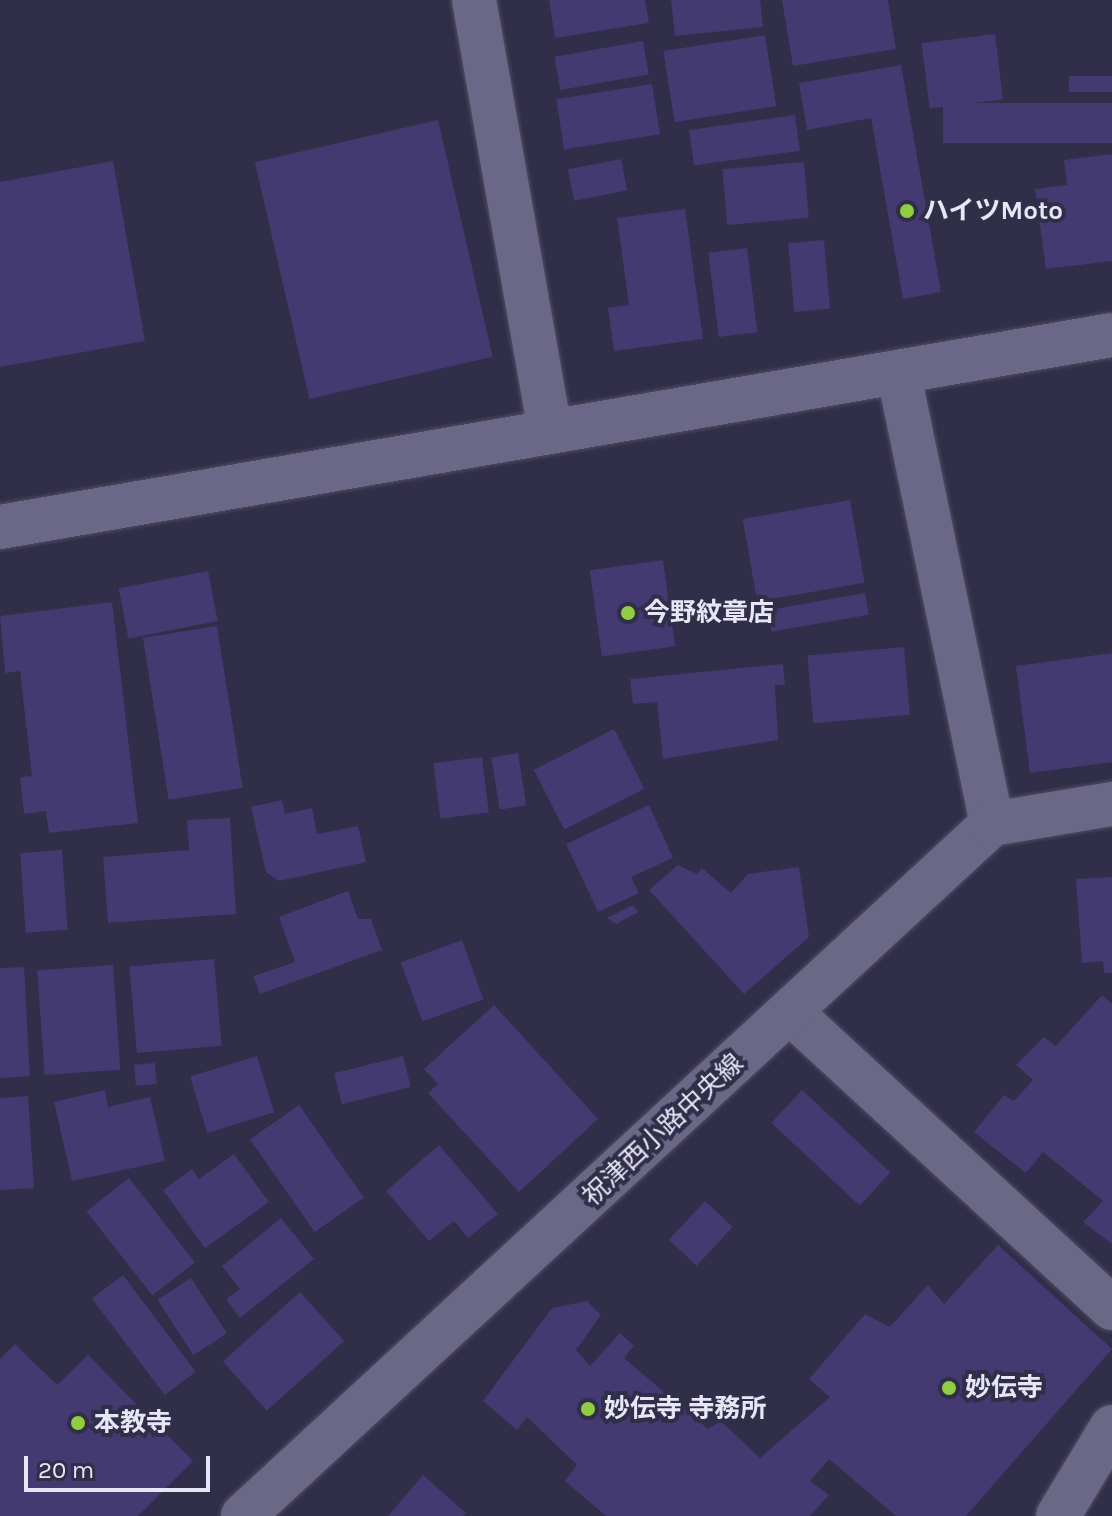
<!DOCTYPE html>
<html>
<head>
<meta charset="utf-8">
<style>
	body { margin:0 }
	#map { position:relative; width:1112px; height:1516px; overflow:hidden; background:#302e48; font-family:Karla,"Noto Sans JP",sans-serif }
	div>[style] { position:absolute }
	[style*='--x'] { left:calc(var(--x)*1px); top:calc(var(--y)*1px); width:calc(var(--w)*1px); rotate:calc(var(--a)*1deg) }
	.building>* { inset:0; background:#423a70; transform-origin:0 0 }
	.roads { filter:drop-shadow(0 0 2px #4f4c62) drop-shadow(0 0 2px #4f4c62) }
	.street>* { height:44px; margin:-22px; padding:0 22px; transform-origin:22px; border-radius:22px; background:#6a6886 }
	.secondary>* { height:44px; margin:-22px; padding:0 22px; transform-origin:22px; border-radius:22px; background:#6a6886 }
	.dots>* { width:22px; height:22px; translate:-50% -50%; box-sizing:border-box; border:4px solid #302e48; border-radius:50% }
	span { translate:-50% -50%; white-space:nowrap; text-align:center; line-height:1.15; -webkit-text-stroke:8px #302e48; paint-order:stroke }
	.poi-label { font-size:26px; color:#e7e6f7; font-weight:700 }
	.left { translate:0 -50%; text-align:left }
	.street-label { font-size:26px; color:#e7e6f7 }
	.scale { position:absolute; left:24px; top:1456px; width:186px; height:36px; box-sizing:border-box; border:4px solid #e7e6f7; border-top:0; padding-left:10px; font-size:24px; line-height:28px; white-space:nowrap; color:#e7e6f7; -webkit-text-stroke:6px #302e48; paint-order:stroke }
</style>
</head>
<body>
<div id="map">
	<div class="building">
		<div style="clip-path:polygon(549px 0,645px 0,649px 23px,555px 38px)"></div>
		<div style="clip-path:polygon(671px 0,760px 0,763px 27px,675px 36px)"></div>
		<div style="clip-path:polygon(782px 0,888px 0,896px 49px,793px 66px)"></div>
		<div style="left:995px;top:34px;width:66px;height:74px;rotate:83deg"></div>
		<div style="left:765px;top:35px;width:72px;height:103px;rotate:81deg"></div>
		<div style="left:643px;top:41px;width:34px;height:90px;rotate:80deg"></div>
		<div style="clip-path:polygon(901px 65px,941px 292px,903px 299px,871px 118px,807px 130px,799px 83px)"></div>
		<div style="left:1112px;top:76px;width:16px;height:43px;rotate:90deg"></div>
		<div style="left:652px;top:84px;width:51px;height:97px;rotate:81deg"></div>
		<div style="left:1112px;top:103px;width:40px;height:169px;rotate:90deg"></div>
		<div style="left:795px;top:115px;width:36px;height:107px;rotate:82deg"></div>
		<div style="left:438px;top:120px;width:243px;height:188px;rotate:77deg"></div>
		<div style="clip-path:polygon(1112px 154px,1112px 261px,1046px 269px,1035px 189px,1067px 185px,1064px 160px)"></div>
		<div style="left:621px;top:159px;width:32px;height:54px;rotate:79deg"></div>
		<div style="clip-path:polygon(113px 161px,145px 341px,0 367px,0 182px)"></div>
		<div style="left:804px;top:162px;width:56px;height:82px;rotate:85deg"></div>
		<div style="clip-path:polygon(685px 209px,703px 339px,614px 351px,608px 308px,629px 305px,617px 218px)"></div>
		<div style="left:824px;top:240px;width:69px;height:36px;rotate:85deg"></div>
		<div style="left:747px;top:248px;width:85px;height:39px;rotate:83deg"></div>
		<div style="left:850px;top:500px;width:84px;height:109px;rotate:80deg"></div>
		<div style="left:663px;top:560px;width:87px;height:74px;rotate:82deg"></div>
		<div style="left:208px;top:571px;width:51px;height:91px;rotate:79deg"></div>
		<div style="left:865px;top:593px;width:22px;height:99px;rotate:80deg"></div>
		<div style="clip-path:polygon(112px 602px,138px 823px,49px 833px,46px 811px,24px 814px,20px 777px,32px 776px,20px 671px,5px 673px,0 616px)"></div>
		<div style="left:217px;top:626px;width:164px;height:75px;rotate:81deg"></div>
		<div style="left:904px;top:647px;width:68px;height:97px;rotate:85deg"></div>
		<div style="clip-path:polygon(1112px 653px,1112px 762px,1030px 773px,1016px 666px)"></div>
		<div style="clip-path:polygon(783px 664px,785px 685px,775px 685px,778px 740px,663px 759px,657px 702px,633px 704px,630px 679px)"></div>
		<div style="left:614px;top:729px;width:67px;height:90px;rotate:63deg"></div>
		<div style="left:518px;top:753px;width:53px;height:27px;rotate:81deg"></div>
		<div style="left:482px;top:757px;width:56px;height:49px;rotate:83deg"></div>
		<div style="clip-path:polygon(282px 800px,285px 814px,312px 808px,317px 834px,358px 826px,366px 862px,279px 881px,266px 872px,251px 807px)"></div>
		<div style="clip-path:polygon(649px 805px,673px 858px,631px 877px,639px 893px,598px 912px,566px 844px)"></div>
		<div style="clip-path:polygon(230px 818px,236px 914px,108px 923px,103px 857px,189px 850px,187px 820px)"></div>
		<div style="left:62px;top:850px;width:80px;height:42px;rotate:86deg"></div>
		<div style="clip-path:polygon(678px 865px,697px 874px,702px 868px,731px 893px,748px 874px,799px 867px,809px 937px,744px 994px,649px 890px)"></div>
		<div style="clip-path:polygon(1112px 877px,1112px 973px,1104px 973px,1103px 961px,1082px 963px,1076px 879px)"></div>
		<div style="clip-path:polygon(348px 891px,358px 919px,371px 919px,382px 950px,260px 994px,253px 976px,295px 962px,279px 917px)"></div>
		<div style="clip-path:polygon(633px 905px,639px 912px,616px 924px,607px 918px)"></div>
		<div style="left:462px;top:940px;width:63px;height:65px;rotate:70deg"></div>
		<div style="left:214px;top:959px;width:87px;height:85px;rotate:85deg"></div>
		<div style="left:113px;top:965px;width:105px;height:76px;rotate:86deg"></div>
		<div style="clip-path:polygon(24px 967px,30px 1076px,0 1078px,0 968px)"></div>
		<div style="clip-path:polygon(1102px 995px,1112px 1004px,1112px 1244px,1083px 1222px,1103px 1201px,1043px 1152px,1026px 1173px,974px 1132px,1004px 1095px,1014px 1101px,1033px 1080px,1016px 1065px,1044px 1037px,1056px 1046px)"></div>
		<div style="clip-path:polygon(494px 1005px,598px 1119px,519px 1192px,428px 1093px,438px 1084px,424px 1069px)"></div>
		<div style="left:257px;top:1056px;width:59px;height:70px;rotate:73deg"></div>
		<div style="left:403px;top:1056px;width:32px;height:71px;rotate:76deg"></div>
		<div style="left:155px;top:1063px;width:21px;height:21px;rotate:85deg"></div>
		<div style="clip-path:polygon(105px 1090px,108px 1107px,150px 1097px,165px 1161px,72px 1181px,54px 1102px)"></div>
		<div style="left:802px;top:1090px;width:121px;height:45px;rotate:43deg"></div>
		<div style="clip-path:polygon(28px 1096px,34px 1188px,0 1190px,0 1098px)"></div>
		<div style="left:299px;top:1105px;width:113px;height:60px;rotate:55deg"></div>
		<div style="clip-path:polygon(439px 1145px,498px 1214px,468px 1238px,454px 1221px,429px 1241px,386px 1191px)"></div>
		<div style="clip-path:polygon(234px 1154px,269px 1202px,205px 1248px,163px 1190px,192px 1169px,199px 1179px)"></div>
		<div style="left:129px;top:1178px;width:107px;height:54px;rotate:52deg"></div>
		<div style="left:705px;top:1201px;width:38px;height:53px;rotate:43deg"></div>
		<div style="clip-path:polygon(281px 1218px,314px 1259px,240px 1318px,226px 1299px,240px 1289px,222px 1266px)"></div>
		<div style="clip-path:polygon(998px 1245px,1112px 1349px,966px 1516px,896px 1516px,829px 1459px,810px 1481px,829px 1495px,810px 1516px,606px 1516px,565px 1481px,577px 1465px,527px 1417px,517px 1430px,483px 1401px,552px 1308px,587px 1301px,601px 1315px,576px 1350px,590px 1366px,620px 1333px,634px 1346px,624px 1358px,708px 1429px,721px 1421px,760px 1458px,830px 1397px,809px 1379px,865px 1314px,890px 1327px,928px 1285px,944px 1304px)"></div>
		<div style="left:123px;top:1275px;width:121px;height:39px;rotate:53deg"></div>
		<div style="left:191px;top:1278px;width:66px;height:40px;rotate:57deg"></div>
		<div style="left:300px;top:1292px;width:66px;height:104px;rotate:48deg"></div>
		<div style="clip-path:polygon(15px 1344px,57px 1385px,88px 1355px,193px 1461px,138px 1516px,0 1516px,0 1359px)"></div>
		<div style="clip-path:polygon(423px 1475px,466px 1513px,463px 1516px,388px 1516px)"></div>
	</div>
	<div class="roads">
		<div class="street">
			<div style="--x:474;--y:0;--w:436;--a:80"></div>
			<div style="--x:899;--y:375;--w:459;--a:78.3"></div>
			<div style="--x:0;--y:527;--w:1128;--a:-9.8"></div>
			<div style="--x:791;--y:1013;--w:436;--a:42.6"></div>
			<div style="--x:1058;--y:1516;--w:104;--a:-58.8"></div>
		</div>
		<div class="secondary">
			<div style="--x:243;--y:1516;--w:1020;--a:-42.73"></div>
			<div style="--x:992;--y:824;--w:122;--a:-9.5"></div>
		</div>
	</div>
	<div class="dots">
		<div style="left:907px;top:211px;background:#90cd41"></div>
		<div style="left:628px;top:613px;background:#90cd41"></div>
		<div style="left:949px;top:1388px;background:#90cd41"></div>
		<div style="left:588px;top:1409px;background:#90cd41"></div>
		<div style="left:78px;top:1423px;background:#90cd41"></div>
	</div>
	<div class="poi-label">
		<span class="left" style="left:923px;top:211px">ハイツMoto</span>
		<span class="left" style="left:644px;top:613px">今野紋章店</span>
		<span class="left" style="left:965px;top:1388px">妙伝寺</span>
		<span class="left" style="left:604px;top:1409px">妙伝寺 寺務所</span>
		<span class="left" style="left:94px;top:1423px">本教寺</span>
	</div>
	<div class="street-label">
		<span style="left:663px;top:1130px;rotate:-43deg">祝津西小路中央線</span>
	</div>
	<div class="scale">20 m</div>
</div>
</body>
</html>
